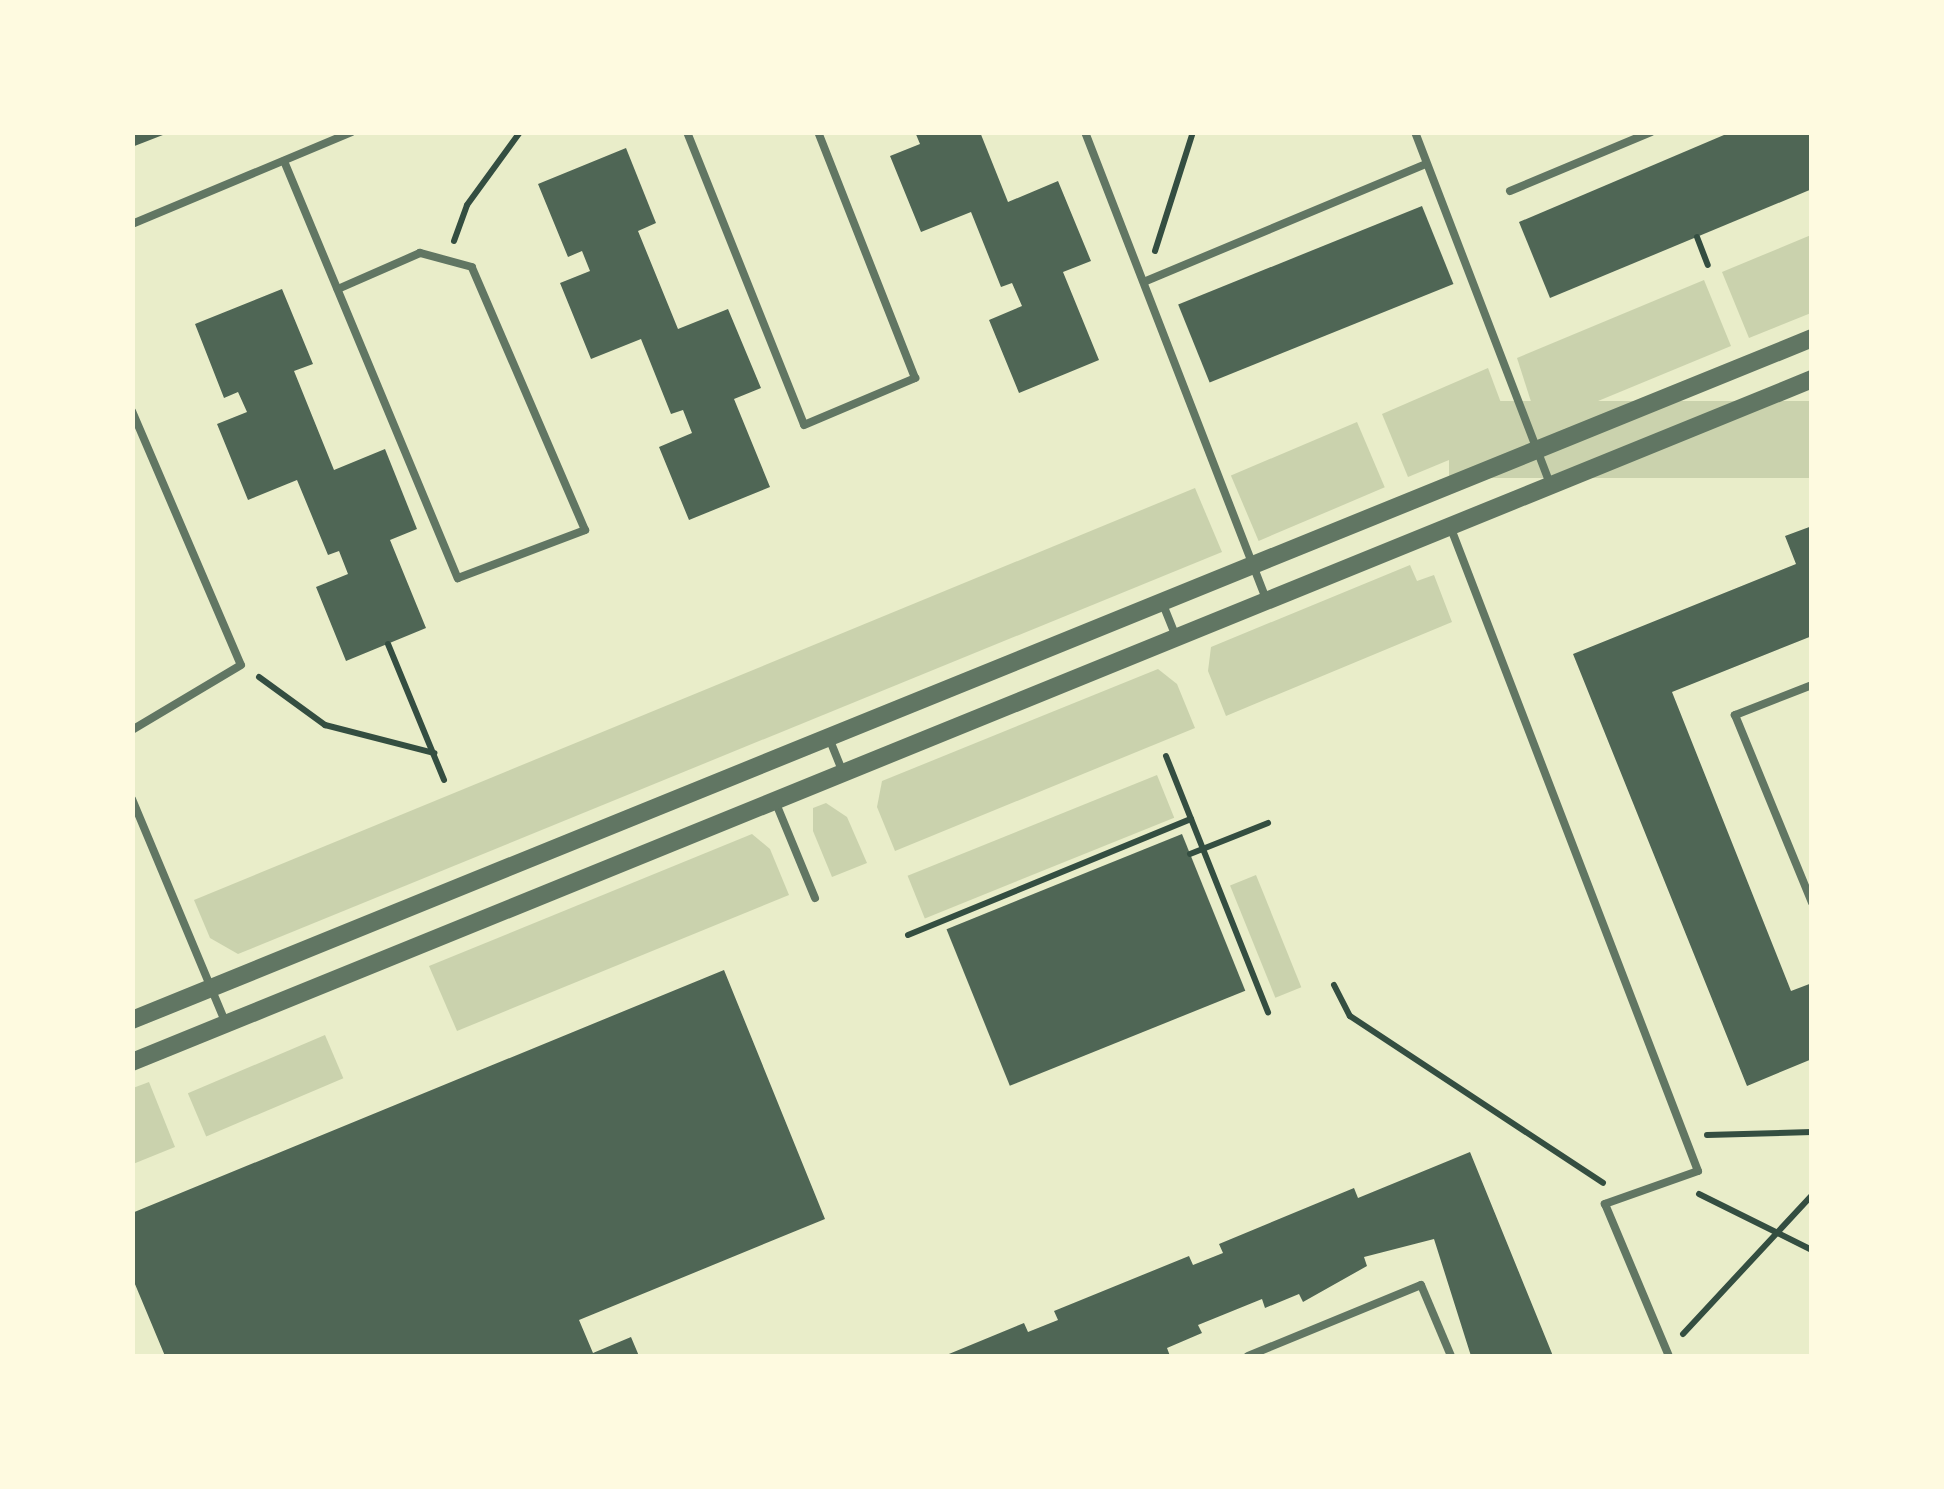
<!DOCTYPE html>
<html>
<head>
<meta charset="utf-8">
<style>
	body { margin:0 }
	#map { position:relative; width:1944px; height:1489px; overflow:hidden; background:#e9edc9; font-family:"Exo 2",sans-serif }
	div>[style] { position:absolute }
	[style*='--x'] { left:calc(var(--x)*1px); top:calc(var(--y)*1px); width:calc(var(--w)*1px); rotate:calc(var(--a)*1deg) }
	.green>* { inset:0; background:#cad2ad; transform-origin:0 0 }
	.building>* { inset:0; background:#4f6655; transform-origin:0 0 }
	.path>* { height:6px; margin:-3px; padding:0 3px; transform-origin:3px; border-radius:3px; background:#344e41 }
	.service>* { height:8px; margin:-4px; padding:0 4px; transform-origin:4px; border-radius:4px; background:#617663 }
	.tertiary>* { height:18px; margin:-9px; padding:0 9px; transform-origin:9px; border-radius:9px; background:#617663 }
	span { translate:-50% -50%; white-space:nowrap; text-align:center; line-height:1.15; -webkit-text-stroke:8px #fefae0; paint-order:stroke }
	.frame { position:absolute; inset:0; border:135px solid #fefae0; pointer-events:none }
</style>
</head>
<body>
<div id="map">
	<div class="green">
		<div style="clip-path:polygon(1811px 235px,1811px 313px,1749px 338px,1722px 272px)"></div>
		<div style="clip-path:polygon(1704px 280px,1731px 346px,1557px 418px,1534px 411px,1517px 358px)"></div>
		<div style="clip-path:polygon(1488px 368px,1507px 419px,1502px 438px,1408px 477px,1382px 414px)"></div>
		<div style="left:1811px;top:401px;width:77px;height:362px;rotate:90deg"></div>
		<div style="left:1357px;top:422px;width:71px;height:137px;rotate:67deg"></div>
		<div style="clip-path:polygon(1195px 488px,1222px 552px,238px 954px,210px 938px,194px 900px)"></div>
		<div style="clip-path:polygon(1410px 565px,1417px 581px,1434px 575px,1452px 622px,1226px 716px,1208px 671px,1211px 647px)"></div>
		<div style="clip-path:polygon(1158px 669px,1177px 684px,1195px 728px,895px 851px,877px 807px,882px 781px)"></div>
		<div style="left:1157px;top:775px;width:46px;height:269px;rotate:68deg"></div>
		<div style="clip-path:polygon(826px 803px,847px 817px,867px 863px,832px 877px,813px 831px,813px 808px)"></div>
		<div style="clip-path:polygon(752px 834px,770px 849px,789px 895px,457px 1031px,429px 966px)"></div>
		<div style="left:1256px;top:875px;width:121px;height:28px;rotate:68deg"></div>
		<div style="left:325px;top:1035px;width:47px;height:149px;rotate:67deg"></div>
		<div style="clip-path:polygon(149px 1082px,175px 1147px,133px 1164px,133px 1088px)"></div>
	</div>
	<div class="building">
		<div style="clip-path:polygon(132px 132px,168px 132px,168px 133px,132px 147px)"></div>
		<div style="clip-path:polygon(915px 132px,980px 132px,1008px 202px,1058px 181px,1091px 261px,1063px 272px,1099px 360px,1019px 393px,989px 320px,1022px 306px,1012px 283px,1001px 287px,971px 212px,921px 232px,890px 156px,920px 144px)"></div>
		<div style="clip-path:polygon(1731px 132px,1812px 132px,1812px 189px,1550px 298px,1519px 222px)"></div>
		<div style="clip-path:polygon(626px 148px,656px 223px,638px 231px,678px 329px,728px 309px,761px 388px,734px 399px,770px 487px,689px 520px,659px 447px,692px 433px,683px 410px,671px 414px,641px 339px,591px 359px,560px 283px,590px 271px,582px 251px,568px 257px,538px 184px)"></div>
		<div style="left:1422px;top:206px;width:84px;height:263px;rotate:68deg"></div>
		<div style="clip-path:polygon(282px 289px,313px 364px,294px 371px,334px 470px,385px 449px,417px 529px,390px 540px,426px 628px,346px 661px,316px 587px,348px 574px,339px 551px,328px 555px,297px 480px,248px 500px,217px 424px,247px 412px,238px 392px,224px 398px,195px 324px)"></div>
		<div style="clip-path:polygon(1812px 526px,1812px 636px,1672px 692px,1791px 991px,1812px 983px,1812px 1059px,1747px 1086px,1573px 654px,1796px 564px,1785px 536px)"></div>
		<div style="left:1182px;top:834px;width:169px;height:254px;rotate:68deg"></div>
		<div style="clip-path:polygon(724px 970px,825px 1219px,579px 1320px,593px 1353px,631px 1337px,639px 1356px,165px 1356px,132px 1277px,132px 1213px)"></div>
		<div style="clip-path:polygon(1470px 1152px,1553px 1356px,1471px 1356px,1434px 1239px,1364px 1257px,1367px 1266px,1303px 1302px,1299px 1294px,1265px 1308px,1262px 1299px,1198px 1325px,1202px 1333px,1167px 1348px,1170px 1356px,944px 1356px,1024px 1323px,1028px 1332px,1058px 1320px,1054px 1311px,1189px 1256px,1193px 1265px,1223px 1253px,1219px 1244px,1354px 1188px,1358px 1198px)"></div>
	</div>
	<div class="path">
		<div style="--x:1697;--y:237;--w:30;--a:69"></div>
		<div style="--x:454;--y:241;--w:38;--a:-70"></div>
		<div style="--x:467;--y:205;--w:90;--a:-54"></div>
		<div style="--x:1155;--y:251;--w:125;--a:-72.3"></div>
		<div style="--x:388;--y:644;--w:147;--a:67.6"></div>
		<div style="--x:259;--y:677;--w:82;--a:36"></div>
		<div style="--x:325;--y:725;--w:113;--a:14.4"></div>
		<div style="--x:1166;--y:756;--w:276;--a:68.3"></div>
		<div style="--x:1190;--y:854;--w:84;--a:-21.7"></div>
		<div style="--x:908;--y:935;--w:306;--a:-22.3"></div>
		<div style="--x:1334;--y:985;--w:35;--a:63"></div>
		<div style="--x:1350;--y:1016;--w:303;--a:33.4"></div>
		<div style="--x:1707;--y:1135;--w:105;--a:-1.6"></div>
		<div style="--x:1699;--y:1194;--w:126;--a:26.4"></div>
		<div style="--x:1683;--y:1334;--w:190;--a:-47.1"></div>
	</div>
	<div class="service">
		<div style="--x:687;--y:132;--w:315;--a:68.2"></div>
		<div style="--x:804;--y:425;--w:121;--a:-22.9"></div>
		<div style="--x:915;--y:378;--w:264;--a:-111.5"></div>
		<div style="--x:1085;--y:132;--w:501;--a:68.81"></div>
		<div style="--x:1415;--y:132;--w:376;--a:69"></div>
		<div style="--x:284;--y:161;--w:452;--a:67.4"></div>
		<div style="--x:458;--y:578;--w:136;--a:-20.7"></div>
		<div style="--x:585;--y:530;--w:286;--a:-113.3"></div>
		<div style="--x:472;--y:267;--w:54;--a:-164.9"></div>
		<div style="--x:420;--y:253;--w:90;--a:156.3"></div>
		<div style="--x:1510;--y:191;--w:153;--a:-22.7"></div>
		<div style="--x:132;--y:224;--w:238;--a:-22.7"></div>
		<div style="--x:1146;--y:281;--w:303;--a:-22.7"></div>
		<div style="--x:132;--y:411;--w:276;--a:66.8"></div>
		<div style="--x:241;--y:665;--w:127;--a:149.2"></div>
		<div style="--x:1450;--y:526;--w:691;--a:68.97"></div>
		<div style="--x:1698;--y:1171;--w:99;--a:160.5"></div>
		<div style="--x:1605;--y:1204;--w:165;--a:67.2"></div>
		<div style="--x:1162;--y:602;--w:35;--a:68"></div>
		<div style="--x:1812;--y:685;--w:83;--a:158.7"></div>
		<div style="--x:1735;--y:715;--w:203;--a:67.7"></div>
		<div style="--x:829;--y:738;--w:35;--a:68"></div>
		<div style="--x:132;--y:799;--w:241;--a:67.3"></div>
		<div style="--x:775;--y:801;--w:105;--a:67.6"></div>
		<div style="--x:1248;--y:1356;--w:187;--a:-22.3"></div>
		<div style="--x:1421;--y:1285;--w:77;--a:67.1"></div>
	</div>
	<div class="tertiary">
		<div style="--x:132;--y:1020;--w:1813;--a:-22.09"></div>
		<div style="--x:132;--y:1062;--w:1814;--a:-22.12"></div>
	</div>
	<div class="frame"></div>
</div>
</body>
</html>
